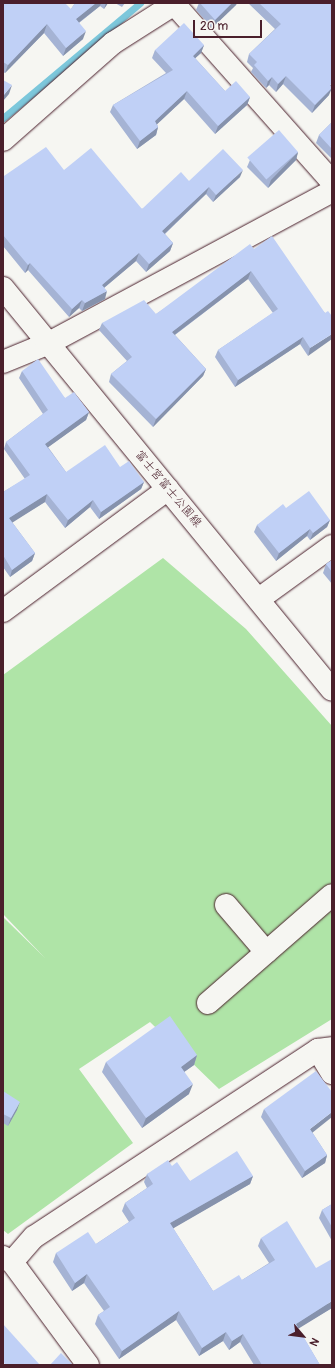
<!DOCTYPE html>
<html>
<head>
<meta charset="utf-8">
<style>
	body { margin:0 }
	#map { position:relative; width:335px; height:1368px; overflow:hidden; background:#f6f6f2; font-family:Pangolin,"Klee One",sans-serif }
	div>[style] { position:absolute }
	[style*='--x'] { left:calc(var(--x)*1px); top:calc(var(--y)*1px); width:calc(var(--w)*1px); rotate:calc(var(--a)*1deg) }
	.green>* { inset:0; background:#afe4a7 }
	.stream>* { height:7px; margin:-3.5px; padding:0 3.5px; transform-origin:3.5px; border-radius:3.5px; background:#7cc7db }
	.roads { filter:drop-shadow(0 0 1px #4a1f2b) drop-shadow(0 0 1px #4a1f2b) }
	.street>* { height:22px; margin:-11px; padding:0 11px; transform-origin:11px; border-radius:11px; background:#f6f6f2 }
	.secondary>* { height:22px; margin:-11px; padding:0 11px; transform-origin:11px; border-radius:11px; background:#f6f6f2 }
	.wall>* { inset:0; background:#a5b3d4 }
	.shaded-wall>* { inset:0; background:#8692ac }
	.building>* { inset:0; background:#c0d0f6; transform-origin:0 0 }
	span { translate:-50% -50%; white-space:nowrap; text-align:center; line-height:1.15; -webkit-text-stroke:3px #f6f6f2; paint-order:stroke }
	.street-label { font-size:12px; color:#4a1f2b }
	.frame { position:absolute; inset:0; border:4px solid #4a1f2b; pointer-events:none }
	.north { position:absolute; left:283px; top:1316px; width:40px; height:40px; -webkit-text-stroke:3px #f6f6f2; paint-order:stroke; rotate:118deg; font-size:11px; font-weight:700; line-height:16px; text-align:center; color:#4a1f2b }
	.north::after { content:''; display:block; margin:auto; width:14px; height:18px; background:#4a1f2b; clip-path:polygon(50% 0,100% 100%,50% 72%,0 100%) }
	.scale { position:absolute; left:193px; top:20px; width:69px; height:18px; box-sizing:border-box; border:2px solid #4a1f2b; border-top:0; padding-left:5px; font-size:12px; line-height:14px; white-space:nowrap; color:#4a1f2b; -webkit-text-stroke:3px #f6f6f2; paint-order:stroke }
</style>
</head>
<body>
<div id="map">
	<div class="green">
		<div style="clip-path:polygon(163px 558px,246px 629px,332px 726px,332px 1019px,219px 1089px,150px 1022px,79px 1069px,133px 1143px,8px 1234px,3px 1230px,3px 917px,45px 958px,3px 914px,3px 675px)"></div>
	</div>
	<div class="stream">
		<div style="--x:3;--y:118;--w:179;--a:-40"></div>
	</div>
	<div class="roads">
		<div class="street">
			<div style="--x:175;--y:5;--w:237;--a:48.4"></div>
			<div style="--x:3;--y:140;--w:147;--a:-41.4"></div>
			<div style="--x:113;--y:43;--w:75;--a:-32.4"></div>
			<div style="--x:3;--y:362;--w:50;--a:-22.4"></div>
			<div style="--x:49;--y:343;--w:321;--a:-28.2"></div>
			<div style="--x:259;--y:599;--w:90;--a:-36"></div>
			<div style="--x:3;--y:611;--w:205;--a:-36.5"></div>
			<div style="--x:226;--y:905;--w:62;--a:49.6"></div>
			<div style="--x:208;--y:1003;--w:164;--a:-41.1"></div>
			<div style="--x:318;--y:1050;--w:27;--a:59"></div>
			<div style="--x:12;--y:1262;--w:33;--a:-49"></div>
			<div style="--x:34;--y:1237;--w:340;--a:-33.4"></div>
			<div style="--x:318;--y:1050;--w:14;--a:-8"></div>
		</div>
		<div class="secondary">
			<div style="--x:3;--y:288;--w:519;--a:50.7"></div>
			<div style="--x:3;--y:1257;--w:10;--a:29"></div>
			<div style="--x:12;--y:1262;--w:128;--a:53.6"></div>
		</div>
	</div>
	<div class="wall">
		<div style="clip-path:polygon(3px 3px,71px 9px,75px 3px,108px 3px,104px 9px,100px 6px,79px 23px,83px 39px,63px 56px,44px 33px,5px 73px,3px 72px)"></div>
		<div style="clip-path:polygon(115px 3px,125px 3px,122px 7px)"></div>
		<div style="clip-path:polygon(199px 3px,237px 3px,236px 5px,212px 28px,196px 10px)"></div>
		<div style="clip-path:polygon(248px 3px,332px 3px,329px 95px,312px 113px,283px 84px,276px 92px,269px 85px,266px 88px,251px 72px,253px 68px,247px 62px,249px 54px,275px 29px)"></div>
		<div style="clip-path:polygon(204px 45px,201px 53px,195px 58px,225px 91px,250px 97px,247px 105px,215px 134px,184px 99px,157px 124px,158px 127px,156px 135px,137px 149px,110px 112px,113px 105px,166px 73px,152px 58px,155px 50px)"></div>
		<div style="clip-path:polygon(332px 122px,332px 159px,316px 143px,319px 135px)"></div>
		<div style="clip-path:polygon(298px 152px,296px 160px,268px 188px,247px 167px,250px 160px)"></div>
		<div style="clip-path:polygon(64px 170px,142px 209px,189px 181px,240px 177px,213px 202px,206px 194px,165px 234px,173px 243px,170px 251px,146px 272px,136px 261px,104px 288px,105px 299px,82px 311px,79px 308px,69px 317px,28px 270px,25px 273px,3px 246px,3px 175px,4px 176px)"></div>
		<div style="clip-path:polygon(254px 249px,325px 313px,308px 356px,300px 344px,235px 387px,215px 357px,218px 350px,273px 313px,248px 279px,175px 335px,206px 369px,203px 376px,153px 427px,109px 382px,111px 374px,127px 361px,99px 330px,102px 323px,156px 314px)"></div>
		<div style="clip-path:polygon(22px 371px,65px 398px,89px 412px,86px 420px,48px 447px,66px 472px,120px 467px,144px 482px,141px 489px,99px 519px,90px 507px,65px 528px,45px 502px,12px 522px,35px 553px,32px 561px,10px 577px,3px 567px,3px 492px,25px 479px,4px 449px,6px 442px,43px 414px,19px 378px)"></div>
		<div style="clip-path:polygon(286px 508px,330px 520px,327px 527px,310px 540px,307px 536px,276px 561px,254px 532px,257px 525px)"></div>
		<div style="clip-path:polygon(332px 560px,332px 584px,323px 573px,326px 564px)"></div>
		<div style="clip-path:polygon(197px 1055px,194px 1065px,184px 1072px,189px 1094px,142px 1128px,102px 1072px,106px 1062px)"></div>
		<div style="clip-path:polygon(3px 1091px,17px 1110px,8px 1126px,3px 1123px)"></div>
		<div style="clip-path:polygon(264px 1109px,312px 1132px,327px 1155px,325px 1163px,302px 1178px,261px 1117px)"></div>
		<div style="clip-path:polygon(172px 1166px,190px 1181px,253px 1176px,250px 1184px,173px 1228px,213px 1291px,242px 1280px,269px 1263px,258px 1246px,261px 1238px,332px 1308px,298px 1328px,320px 1365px,254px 1365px,240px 1342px,229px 1350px,223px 1341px,199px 1356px,176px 1320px,119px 1359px,95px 1324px,98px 1315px,104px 1311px,84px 1283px,72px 1291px,53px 1262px,56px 1253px,96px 1244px,129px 1222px,122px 1211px,125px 1203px,147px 1188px,144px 1182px,147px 1174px)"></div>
		<div style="clip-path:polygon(332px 1204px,332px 1241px,319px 1218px,322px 1210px)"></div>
	</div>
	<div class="shaded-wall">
		<div style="clip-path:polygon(96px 3px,101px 3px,100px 6px,73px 27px,76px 19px)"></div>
		<div style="clip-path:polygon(106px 3px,108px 3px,104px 9px)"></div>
		<div style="clip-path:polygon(232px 3px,237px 3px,236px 5px,212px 28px,215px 20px)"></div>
		<div style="clip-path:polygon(47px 24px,44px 33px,5px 73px,8px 65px)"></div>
		<div style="clip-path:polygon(86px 31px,83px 39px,63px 56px,66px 48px)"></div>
		<div style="clip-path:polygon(204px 45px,201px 53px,190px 63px,193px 56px)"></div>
		<div style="clip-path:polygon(286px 76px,283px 84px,276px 92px,278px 84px)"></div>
		<div style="clip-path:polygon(272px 77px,269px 85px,266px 88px,268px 81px)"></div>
		<div style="clip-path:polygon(332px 83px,332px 88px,329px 95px,312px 113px,315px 105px)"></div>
		<div style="clip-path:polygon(12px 85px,9px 94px,3px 101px,3px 96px)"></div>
		<div style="clip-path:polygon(187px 91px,184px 99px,152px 129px,155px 121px)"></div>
		<div style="clip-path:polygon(250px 97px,247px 105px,215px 134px,218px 126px)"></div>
		<div style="clip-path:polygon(158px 127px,156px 135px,137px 149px,140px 141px)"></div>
		<div style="clip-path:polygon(298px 152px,296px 160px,268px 188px,271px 180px)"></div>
		<div style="clip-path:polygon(243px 170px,240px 177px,213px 202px,216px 195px)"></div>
		<div style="clip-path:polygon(209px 187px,206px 194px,159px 239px,162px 231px)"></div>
		<div style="clip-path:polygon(173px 243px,170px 251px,146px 272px,149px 264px)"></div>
		<div style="clip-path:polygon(139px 253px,136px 261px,99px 292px,102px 285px)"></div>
		<div style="clip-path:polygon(30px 263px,28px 270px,25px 273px,28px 265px)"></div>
		<div style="clip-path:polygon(251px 271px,248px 279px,169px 339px,172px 332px)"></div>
		<div style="clip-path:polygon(107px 291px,105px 299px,82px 311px,85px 303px)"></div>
		<div style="clip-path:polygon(82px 300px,79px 308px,69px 317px,72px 309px)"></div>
		<div style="clip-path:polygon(332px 334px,332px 339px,308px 356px,310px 348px)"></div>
		<div style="clip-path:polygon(303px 337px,300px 344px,235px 387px,238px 380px)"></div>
		<div style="clip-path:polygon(206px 369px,203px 376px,153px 427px,156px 419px)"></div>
		<div style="clip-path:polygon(89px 412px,86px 420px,43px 451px,45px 444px)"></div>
		<div style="clip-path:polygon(144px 482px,141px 489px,99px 519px,101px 512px)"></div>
		<div style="clip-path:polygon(47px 494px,45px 502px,7px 526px,9px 518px)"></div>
		<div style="clip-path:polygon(93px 500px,90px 507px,65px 528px,68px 520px)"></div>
		<div style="clip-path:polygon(330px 520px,327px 527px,310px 540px,313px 533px)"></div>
		<div style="clip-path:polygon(310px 529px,307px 536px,276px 561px,279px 553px)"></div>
		<div style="clip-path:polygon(35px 553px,32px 561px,10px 577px,12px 570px)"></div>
		<div style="clip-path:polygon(197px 1055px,194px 1065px,177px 1077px,181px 1067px)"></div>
		<div style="clip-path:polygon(193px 1084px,189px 1094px,142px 1128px,146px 1118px)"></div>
		<div style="clip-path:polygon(20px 1102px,17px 1110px,8px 1126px,11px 1118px)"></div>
		<div style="clip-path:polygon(332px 1112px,332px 1117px,307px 1137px,310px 1129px)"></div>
		<div style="clip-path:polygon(327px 1155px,325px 1163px,302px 1178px,305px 1171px)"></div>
		<div style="clip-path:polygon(253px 1176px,250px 1184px,167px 1232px,170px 1223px)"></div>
		<div style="clip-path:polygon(87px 1274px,84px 1283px,72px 1291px,75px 1283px)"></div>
		<div style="clip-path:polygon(332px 1301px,332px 1308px,293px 1332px,296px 1324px)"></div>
		<div style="clip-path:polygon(179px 1311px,176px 1320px,119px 1359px,122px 1351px)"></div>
		<div style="clip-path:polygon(226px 1332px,223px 1341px,199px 1356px,202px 1348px)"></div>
		<div style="clip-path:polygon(243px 1334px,240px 1342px,229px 1350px,232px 1341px)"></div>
	</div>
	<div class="building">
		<div style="clip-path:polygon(3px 3px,65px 3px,71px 9px,75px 3px,96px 3px,76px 19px,86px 31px,66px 48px,47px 24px,8px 65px,3px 62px)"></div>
		<div style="clip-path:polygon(200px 3px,232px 3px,215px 20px)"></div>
		<div style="clip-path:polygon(259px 3px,332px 3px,332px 83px,330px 85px,332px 88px,315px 105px,286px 76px,278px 84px,272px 77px,268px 81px,254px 65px,257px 62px,249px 54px,281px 24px)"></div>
		<div style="clip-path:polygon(184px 23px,204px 45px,193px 56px,225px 91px,236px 81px,250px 97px,218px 126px,187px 91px,155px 121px,158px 127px,140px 141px,113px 105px,173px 70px,155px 50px)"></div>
		<div style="clip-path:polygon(3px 80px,12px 85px,3px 96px)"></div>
		<div style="clip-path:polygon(332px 122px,332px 149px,319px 135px)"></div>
		<div style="left:279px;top:130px;width:29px;height:42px;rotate:49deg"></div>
		<div style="clip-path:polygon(46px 147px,64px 170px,91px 148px,142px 209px,181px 172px,189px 181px,223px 149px,243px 170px,216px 195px,209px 187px,162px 231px,173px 243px,149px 264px,139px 253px,102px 285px,107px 291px,85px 303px,82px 300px,72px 309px,30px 263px,28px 265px,3px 235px,3px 175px,4px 176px)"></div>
		<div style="clip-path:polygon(272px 236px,325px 313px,328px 311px,332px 316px,332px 334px,310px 348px,303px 337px,238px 380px,218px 350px,278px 309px,251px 271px,172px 332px,206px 369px,156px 419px,111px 374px,132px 357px,102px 323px,144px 300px,156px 314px,250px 244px,254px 249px)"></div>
		<div style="clip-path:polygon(38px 359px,65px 398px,74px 392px,89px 412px,45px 444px,66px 472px,105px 445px,120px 467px,129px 461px,144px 482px,101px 512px,93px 500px,68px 520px,47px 494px,9px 518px,35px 553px,12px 570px,3px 555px,3px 492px,30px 475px,6px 442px,48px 410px,22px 371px)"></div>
		<div style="clip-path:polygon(309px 491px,330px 520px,313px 533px,310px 529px,279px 553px,257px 525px,283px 504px,286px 508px)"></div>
		<div style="clip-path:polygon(332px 560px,332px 572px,326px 564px)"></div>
		<div style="clip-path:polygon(170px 1016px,197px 1055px,181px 1067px,193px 1084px,146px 1118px,106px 1062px)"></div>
		<div style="clip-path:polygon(316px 1071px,332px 1092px,332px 1112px,310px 1129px,327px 1155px,305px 1171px,264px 1109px)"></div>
		<div style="clip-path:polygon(3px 1091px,20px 1102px,11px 1118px,3px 1114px)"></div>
		<div style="clip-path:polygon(237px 1151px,253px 1176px,170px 1223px,213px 1291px,239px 1275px,242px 1280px,275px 1260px,261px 1238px,287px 1221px,316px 1268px,332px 1259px,332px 1291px,331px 1292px,332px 1294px,332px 1301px,296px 1324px,320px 1365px,262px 1365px,243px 1334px,232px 1341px,226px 1332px,202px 1348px,179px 1311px,122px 1351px,98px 1315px,110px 1307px,87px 1274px,75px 1283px,56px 1253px,88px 1232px,96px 1244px,135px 1218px,125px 1203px,153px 1184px,147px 1174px,168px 1160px,172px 1166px,177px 1162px,190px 1181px)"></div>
		<div style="clip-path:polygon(332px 1204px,332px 1227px,322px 1210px)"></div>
		<div style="clip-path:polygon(3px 1324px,40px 1365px,6px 1365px,3px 1362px)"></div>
		<div style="clip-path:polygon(61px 1353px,73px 1365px,50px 1365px)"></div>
	</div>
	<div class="street-label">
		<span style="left:168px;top:489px;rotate:50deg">富士宮富士公園線</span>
	</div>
	<div class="frame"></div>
	<div class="north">N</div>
	<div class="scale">20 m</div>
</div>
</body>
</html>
